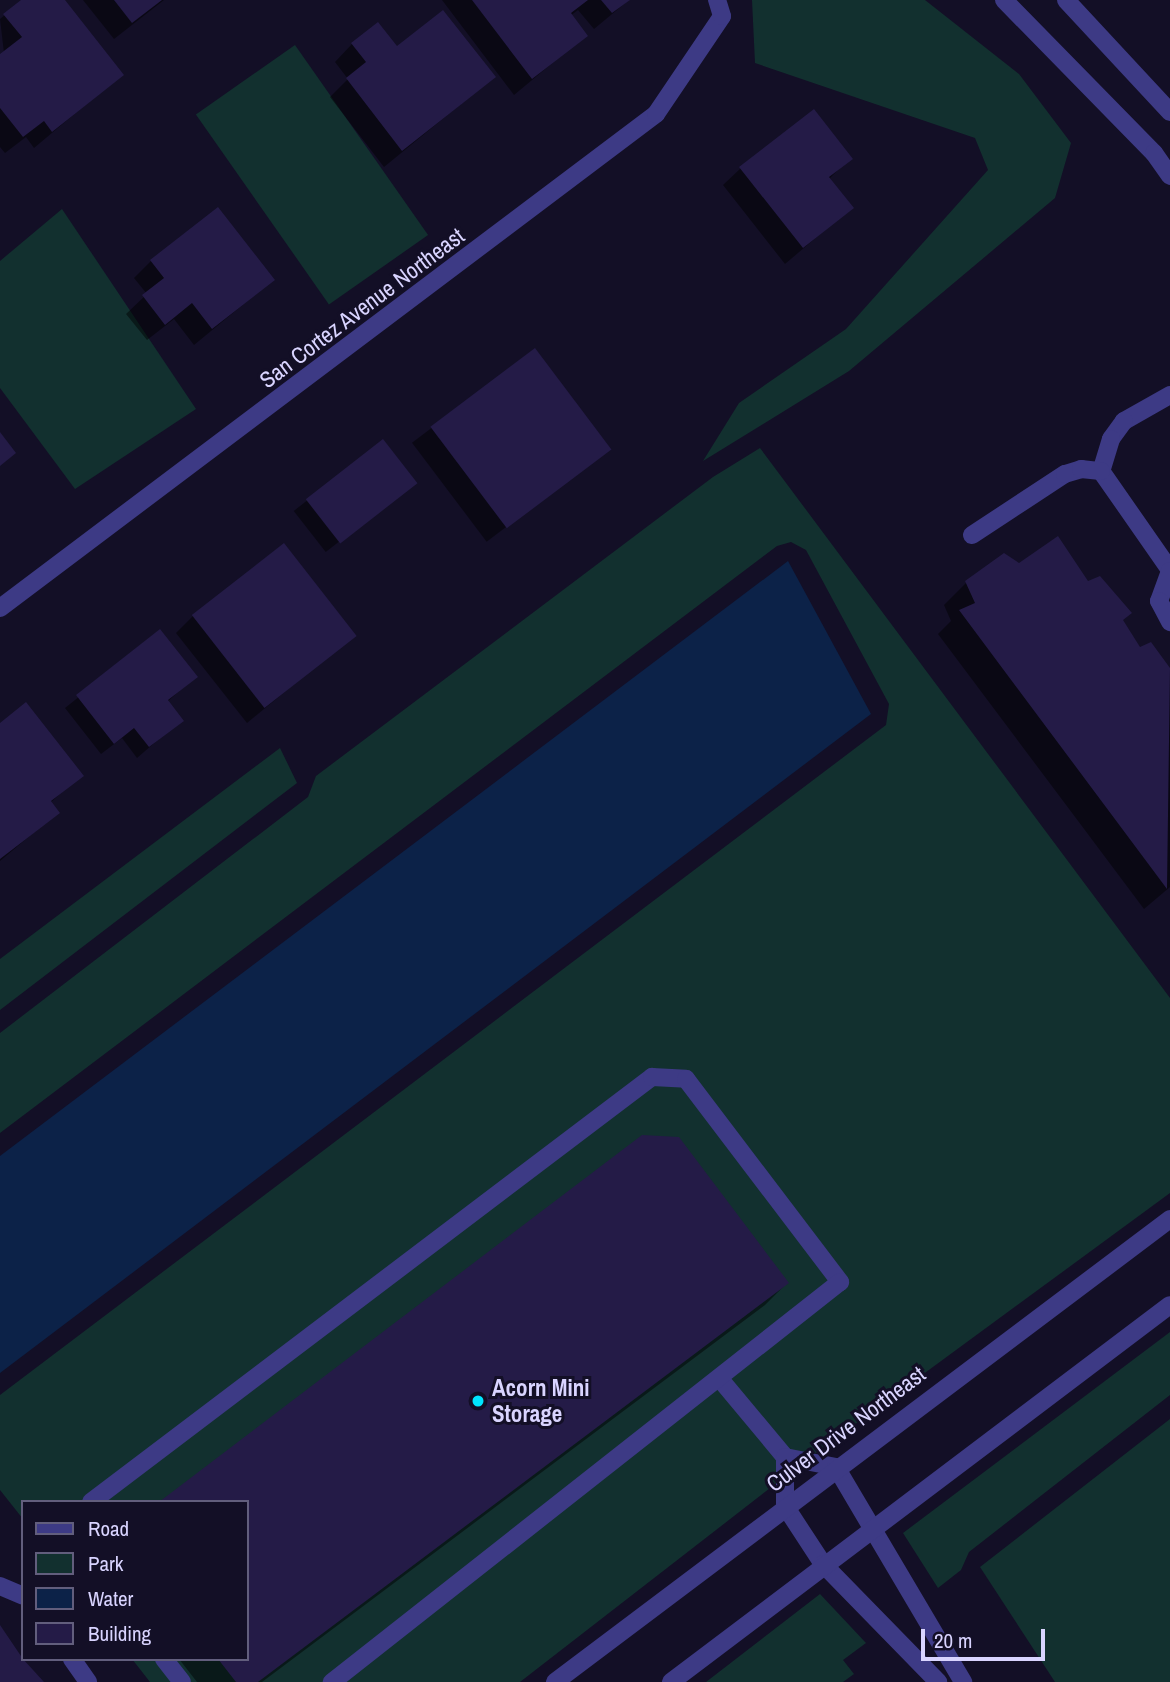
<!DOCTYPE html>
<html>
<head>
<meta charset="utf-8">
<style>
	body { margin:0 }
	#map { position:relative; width:1170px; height:1682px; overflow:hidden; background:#130f26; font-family:"Archivo Narrow",sans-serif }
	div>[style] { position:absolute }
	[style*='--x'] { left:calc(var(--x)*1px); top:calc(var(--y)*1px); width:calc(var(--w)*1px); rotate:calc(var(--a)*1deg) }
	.green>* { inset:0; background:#12302f; transform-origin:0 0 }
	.water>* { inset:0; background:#0c2248 }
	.shadow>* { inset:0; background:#0007; transform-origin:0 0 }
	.building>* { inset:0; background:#241b47; transform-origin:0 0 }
	.minor>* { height:18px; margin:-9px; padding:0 9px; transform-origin:9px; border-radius:9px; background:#3d3a85 }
	.dots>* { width:19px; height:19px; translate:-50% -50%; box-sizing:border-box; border:4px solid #130f26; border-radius:50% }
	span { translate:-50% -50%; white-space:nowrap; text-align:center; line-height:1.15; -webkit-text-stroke:6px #130f26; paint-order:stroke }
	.street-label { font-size:23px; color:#d9d4ff }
	.poi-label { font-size:23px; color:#d9d4ff; font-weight:700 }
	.left { translate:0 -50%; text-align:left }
	.legend { position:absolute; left:21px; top:1500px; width:228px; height:161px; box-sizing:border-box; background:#130f26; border:2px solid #625e7d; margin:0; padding:9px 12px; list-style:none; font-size:21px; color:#d9d4ff }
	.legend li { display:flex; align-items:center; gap:14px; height:35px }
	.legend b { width:35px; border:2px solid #625e7d }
	.scale { position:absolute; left:921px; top:1629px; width:124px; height:32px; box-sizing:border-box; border:4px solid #d9d4ff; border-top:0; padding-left:9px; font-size:21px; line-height:24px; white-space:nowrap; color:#d9d4ff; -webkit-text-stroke:5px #130f26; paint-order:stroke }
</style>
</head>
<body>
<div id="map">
	<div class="green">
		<div style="clip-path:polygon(752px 0,925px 0,1019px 74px,1071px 143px,1055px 198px,849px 371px,703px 461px,739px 403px,846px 329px,988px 170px,975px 138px,755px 63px)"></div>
		<div style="left:295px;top:45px;width:232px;height:121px;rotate:55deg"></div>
		<div style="clip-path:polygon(62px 209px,196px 409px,75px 489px,0 388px,0 261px)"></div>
		<div style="clip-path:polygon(760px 448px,1170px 998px,1170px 1193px,805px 1461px,520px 1682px,150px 1682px,132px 1659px,247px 1659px,247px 1502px,23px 1502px,23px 1519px,0 1490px,0 1395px,886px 725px,889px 704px,806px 550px,791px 542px,777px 546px,0 1133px,0 1033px,308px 797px,316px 776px,713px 477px)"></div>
		<div style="clip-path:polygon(280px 748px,297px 783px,0 1010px,0 959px)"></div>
		<div style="clip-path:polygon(1170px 1332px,1170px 1395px,969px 1552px,961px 1570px,938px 1588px,903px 1533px)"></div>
		<div style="clip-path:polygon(1170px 1419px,1170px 1682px,1055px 1682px,980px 1567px)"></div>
		<div style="clip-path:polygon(820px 1594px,866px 1643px,843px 1660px,854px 1674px,843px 1682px,706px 1682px)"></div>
	</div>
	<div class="water">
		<div style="clip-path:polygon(788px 561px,871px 714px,0 1373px,0 1156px)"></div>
	</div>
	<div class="shadow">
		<div style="clip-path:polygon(23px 0,63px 0,121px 75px,34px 148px,26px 137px,5px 153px,0 147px,0 56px,4px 53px,0 19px)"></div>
		<div style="clip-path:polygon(83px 0,164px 0,114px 39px)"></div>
		<div style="clip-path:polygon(442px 0,629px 0,594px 29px,578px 10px,570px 16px,585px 36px,514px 95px)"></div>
		<div style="clip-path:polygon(352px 44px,397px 48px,494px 77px,384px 167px,330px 97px,348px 79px,335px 62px)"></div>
		<div style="clip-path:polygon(850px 158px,829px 179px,851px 208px,785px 264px,723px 185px,741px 168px)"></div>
		<div style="clip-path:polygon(151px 261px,273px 280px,194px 345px,174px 319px,147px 340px,126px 314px,147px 294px,134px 278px)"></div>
		<div style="left:535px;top:350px;width:124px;height:154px;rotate:53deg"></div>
		<div style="left:382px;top:442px;width:52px;height:112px;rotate:52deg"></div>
		<div style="clip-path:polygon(1019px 566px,1088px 583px,1122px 621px,1140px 649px,1151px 644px,1170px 671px,1170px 887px,1144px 909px,938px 634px,951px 621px,944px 605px,966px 583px)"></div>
		<div style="clip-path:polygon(193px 616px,354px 635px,247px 723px,176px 633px)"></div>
		<div style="clip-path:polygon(160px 632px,195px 677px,167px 702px,181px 720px,137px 758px,122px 738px,101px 754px,65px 708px)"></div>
		<div style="clip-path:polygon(0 725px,81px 775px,50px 803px,57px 813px,0 861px)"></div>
		<div style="clip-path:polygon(787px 1283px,765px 1305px,262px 1682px,197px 1682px,179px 1659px,247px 1659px,247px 1502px)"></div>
	</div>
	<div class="building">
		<div style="clip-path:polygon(21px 0,65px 0,124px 75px,52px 132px,44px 121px,23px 137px,0 108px,0 54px,22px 37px,3px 14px)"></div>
		<div style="clip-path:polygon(114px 0,162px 0,132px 23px)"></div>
		<div style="clip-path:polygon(472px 0,588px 0,571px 13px,588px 36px,532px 79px)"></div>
		<div style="clip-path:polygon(601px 0,630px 0,612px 13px)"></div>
		<div style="clip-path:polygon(443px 10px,496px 77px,402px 151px,346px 78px,366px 62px,351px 43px,378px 22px,397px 46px)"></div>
		<div style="clip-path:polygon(814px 109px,853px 159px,829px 177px,854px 208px,803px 248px,739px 167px)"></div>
		<div style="clip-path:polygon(218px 207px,275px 280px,212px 329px,192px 303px,165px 325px,142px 295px,164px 278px,150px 260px)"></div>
		<div style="left:535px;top:348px;width:127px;height:131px;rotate:53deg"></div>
		<div style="clip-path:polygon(0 432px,16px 453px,0 466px)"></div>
		<div style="left:383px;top:439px;width:56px;height:98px;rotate:52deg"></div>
		<div style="clip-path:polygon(1058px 536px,1088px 581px,1100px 576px,1132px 613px,1123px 620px,1140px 647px,1151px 642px,1170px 668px,1167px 889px,959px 610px,975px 603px,965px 581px,1004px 553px,1019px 563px)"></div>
		<div style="left:284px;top:543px;width:118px;height:117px;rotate:52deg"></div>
		<div style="clip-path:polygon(160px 629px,198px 677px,168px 700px,184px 721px,149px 747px,134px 728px,114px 744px,76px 695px)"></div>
		<div style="clip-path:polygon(26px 702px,84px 776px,51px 801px,60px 813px,0 859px,0 723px)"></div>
		<div style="clip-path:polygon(642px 1135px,679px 1137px,789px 1283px,258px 1682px,236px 1682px,218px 1659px,247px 1659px,247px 1502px,159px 1502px)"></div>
		<div style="clip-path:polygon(0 1625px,23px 1659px,44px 1682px,0 1682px)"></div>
	</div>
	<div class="minor">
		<div style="--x:1004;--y:0;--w:214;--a:45.6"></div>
		<div style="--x:1154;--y:153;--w:28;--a:55"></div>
		<div style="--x:1066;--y:0;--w:153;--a:47.1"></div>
		<div style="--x:1170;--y:395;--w:53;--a:150.5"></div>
		<div style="--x:1124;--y:421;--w:22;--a:126"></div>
		<div style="--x:1111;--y:439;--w:34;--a:107"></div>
		<div style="--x:1101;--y:471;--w:121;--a:55.1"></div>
		<div style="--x:972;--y:535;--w:111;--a:-33.3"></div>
		<div style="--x:1065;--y:474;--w:17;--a:-17"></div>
		<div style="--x:1081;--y:469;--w:20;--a:6"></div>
		<div style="--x:1170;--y:571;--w:32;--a:110"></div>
		<div style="--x:1159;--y:601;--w:24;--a:62"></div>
		<div style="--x:0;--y:608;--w:821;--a:-36.98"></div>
		<div style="--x:656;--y:114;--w:118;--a:-56"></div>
		<div style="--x:722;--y:16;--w:17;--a:-107"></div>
		<div style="--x:720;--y:1379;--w:102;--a:50.2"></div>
		<div style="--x:785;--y:1457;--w:52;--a:11.1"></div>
		<div style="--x:836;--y:1467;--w:250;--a:59.4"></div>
		<div style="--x:91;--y:1502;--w:704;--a:-37.15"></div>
		<div style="--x:652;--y:1077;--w:34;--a:3"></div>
		<div style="--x:686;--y:1079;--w:255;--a:52.8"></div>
		<div style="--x:840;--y:1282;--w:647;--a:141.78"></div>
		<div style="--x:785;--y:1506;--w:69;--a:56.8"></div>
		<div style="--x:823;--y:1564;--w:165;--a:45.7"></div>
		<div style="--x:785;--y:1506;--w:49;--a:-90"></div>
		<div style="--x:0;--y:1586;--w:25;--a:23"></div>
		<div style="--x:72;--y:1659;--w:28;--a:55"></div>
		<div style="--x:164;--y:1659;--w:29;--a:52"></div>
		<div style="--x:555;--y:1682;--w:770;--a:-36.97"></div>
		<div style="--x:671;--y:1682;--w:625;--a:-37.07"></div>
	</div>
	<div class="dots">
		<div style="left:478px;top:1401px;background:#00e5ff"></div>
	</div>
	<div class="street-label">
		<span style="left:362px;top:308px;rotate:-37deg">San Cortez Avenue Northeast</span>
		<span style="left:846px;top:1429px;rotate:-37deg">Culver Drive Northeast</span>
	</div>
	<div class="poi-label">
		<span class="left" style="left:492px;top:1401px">Acorn Mini<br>Storage</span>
	</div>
	<ul class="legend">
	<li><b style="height:9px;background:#3d3a85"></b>Road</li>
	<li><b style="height:19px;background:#12302f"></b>Park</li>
	<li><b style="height:19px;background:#0c2248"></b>Water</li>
	<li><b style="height:19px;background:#241b47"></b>Building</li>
	</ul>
	<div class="scale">20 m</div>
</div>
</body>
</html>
